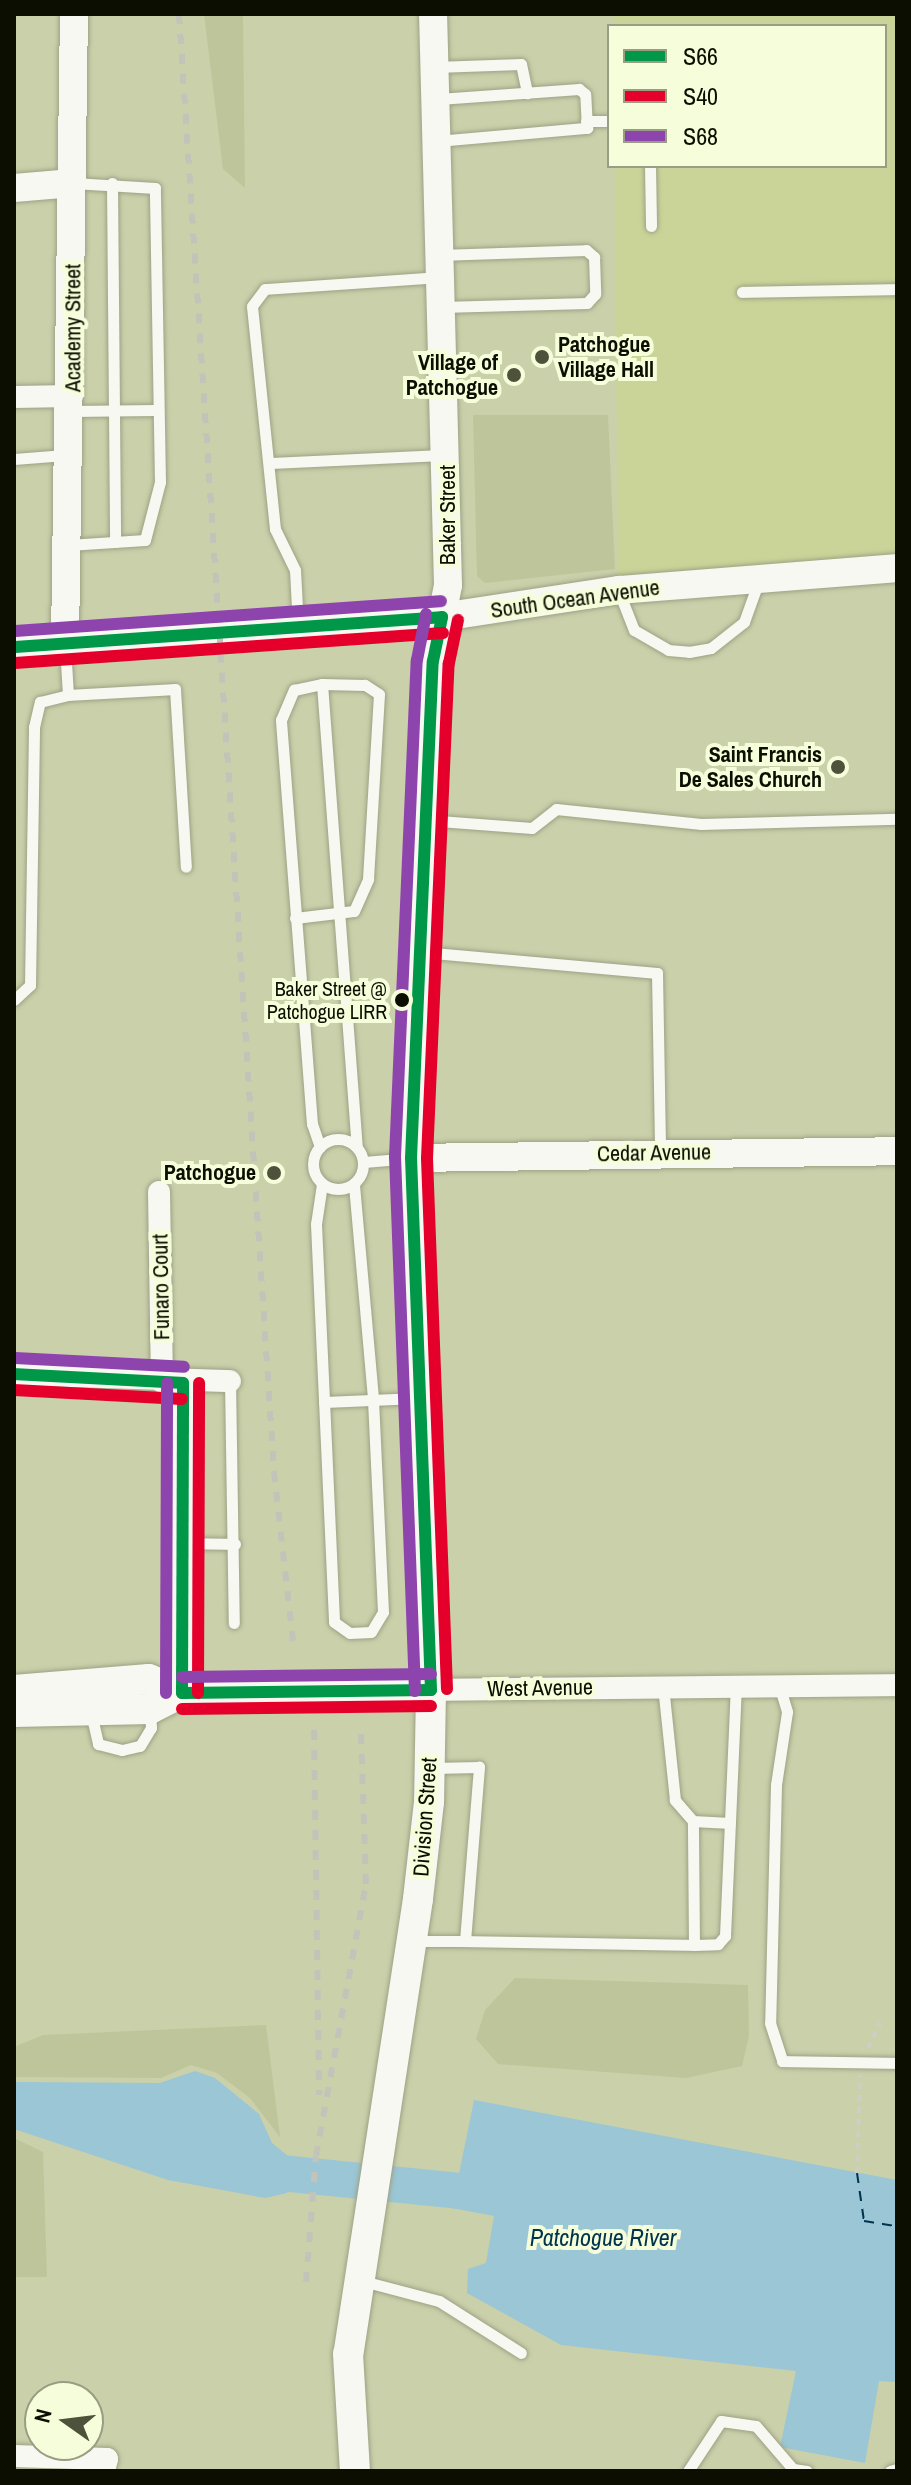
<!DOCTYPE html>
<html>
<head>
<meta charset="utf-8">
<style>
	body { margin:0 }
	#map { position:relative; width:911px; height:2485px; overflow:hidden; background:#cad0aa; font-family:"Archivo Narrow",sans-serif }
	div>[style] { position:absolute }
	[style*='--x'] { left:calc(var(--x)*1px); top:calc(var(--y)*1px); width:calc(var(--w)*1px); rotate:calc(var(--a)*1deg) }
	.built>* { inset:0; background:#cad498 }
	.green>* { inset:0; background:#bec59a }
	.water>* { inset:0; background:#9ac6d5 }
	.river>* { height:36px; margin:-18px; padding:0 18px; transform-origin:18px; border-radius:18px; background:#9ac6d5 }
	.ferry>* { height:2px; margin-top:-1px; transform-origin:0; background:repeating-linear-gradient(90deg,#00344d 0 10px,transparent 0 18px) }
	.path>* { height:4px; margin-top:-2px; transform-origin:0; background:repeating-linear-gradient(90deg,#cdcfc4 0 6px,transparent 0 12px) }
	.roads { filter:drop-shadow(0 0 2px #9ea285) drop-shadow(0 0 2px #9ea285) }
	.service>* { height:11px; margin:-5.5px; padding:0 5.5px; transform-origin:5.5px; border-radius:5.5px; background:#f7f8f2 }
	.service>.ring { margin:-5.5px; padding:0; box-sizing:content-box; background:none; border:11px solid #f7f8f2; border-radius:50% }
	.minor>* { height:22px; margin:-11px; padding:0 11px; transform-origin:11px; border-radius:11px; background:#f7f8f2 }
	.tertiary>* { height:28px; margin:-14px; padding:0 14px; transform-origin:14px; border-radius:14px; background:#f7f8f2 }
	.secondary>* { height:30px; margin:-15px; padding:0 15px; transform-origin:15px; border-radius:15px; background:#f7f8f2 }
	.rail>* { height:6px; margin-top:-3px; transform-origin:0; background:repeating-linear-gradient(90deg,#c2c4ba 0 10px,transparent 0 20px) }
	.bus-1>* { height:12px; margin:-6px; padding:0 6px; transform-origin:6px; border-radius:6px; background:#019749 }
	.bus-2>* { height:12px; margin:-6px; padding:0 6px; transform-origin:6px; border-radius:6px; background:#e4002b }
	.bus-3>* { height:12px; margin:-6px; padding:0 6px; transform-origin:6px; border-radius:6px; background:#8e44ad }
	.dots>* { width:22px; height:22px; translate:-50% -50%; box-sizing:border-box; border:4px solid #f6fdda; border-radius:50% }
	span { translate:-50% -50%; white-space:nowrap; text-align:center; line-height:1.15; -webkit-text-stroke:8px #f6fdda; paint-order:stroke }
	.bus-label { font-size:20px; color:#0b0e00 }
	.right { translate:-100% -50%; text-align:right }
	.street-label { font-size:22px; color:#0b0e00 }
	.poi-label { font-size:22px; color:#0b0e00; font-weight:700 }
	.left { translate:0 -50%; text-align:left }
	.water-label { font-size:24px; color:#00344d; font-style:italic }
	.frame { position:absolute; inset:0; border:16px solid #0b0e00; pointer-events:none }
	.legend { position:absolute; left:607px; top:24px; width:280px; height:144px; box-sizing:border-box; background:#f6fdda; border:2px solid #989d83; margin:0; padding:10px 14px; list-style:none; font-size:24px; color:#0b0e00 }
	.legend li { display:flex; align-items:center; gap:16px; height:40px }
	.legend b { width:40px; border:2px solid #989d83 }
	.north { position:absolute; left:24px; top:2381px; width:80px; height:80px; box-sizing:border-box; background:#f6fdda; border:2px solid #989d83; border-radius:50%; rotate:284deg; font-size:22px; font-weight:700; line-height:32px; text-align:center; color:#0b0e00 }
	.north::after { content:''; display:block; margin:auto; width:28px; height:36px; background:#4e523b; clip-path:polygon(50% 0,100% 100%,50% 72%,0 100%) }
</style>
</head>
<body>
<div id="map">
	<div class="built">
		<div style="clip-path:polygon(613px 14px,897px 14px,897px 554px,618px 582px,615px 166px,885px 166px,885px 26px,613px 26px)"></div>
	</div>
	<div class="green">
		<div style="clip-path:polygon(204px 14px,243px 14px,245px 188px,223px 169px)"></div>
		<div style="clip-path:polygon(473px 415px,608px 415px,615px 569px,485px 583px,477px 576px)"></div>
		<div style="clip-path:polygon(515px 1978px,748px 1985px,749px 2036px,742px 2066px,686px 2078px,498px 2064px,476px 2039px,485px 2010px)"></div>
		<div style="clip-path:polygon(266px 2025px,280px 2137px,250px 2098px,217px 2073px,191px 2065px,161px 2078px,14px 2077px,14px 2047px,43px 2035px)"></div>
		<div style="clip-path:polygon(14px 2138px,43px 2152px,47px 2277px,14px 2277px)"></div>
	</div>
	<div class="water">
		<div style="clip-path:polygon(195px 2071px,215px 2078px,259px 2114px,272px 2143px,293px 2160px,287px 2193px,265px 2198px,168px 2180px,14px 2129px,14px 2082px,160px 2083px)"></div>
		<div style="clip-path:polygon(474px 2100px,897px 2180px,897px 2382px,879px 2381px,865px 2463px,780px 2447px,796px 2371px,561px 2345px,467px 2293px,468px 2269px,486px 2263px,494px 2216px,452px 2208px)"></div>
	</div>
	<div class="river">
		<div style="--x:243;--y:2164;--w:29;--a:16"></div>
		<div style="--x:271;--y:2172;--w:232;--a:5.7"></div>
	</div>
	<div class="ferry">
		<div style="--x:857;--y:2173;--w:49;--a:81.7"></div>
		<div style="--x:864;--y:2221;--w:33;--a:9"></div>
	</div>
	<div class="path">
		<div style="--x:868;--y:2048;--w:28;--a:-64"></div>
		<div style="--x:857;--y:2173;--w:98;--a:-88.2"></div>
	</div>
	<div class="roads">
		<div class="service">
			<div style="--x:435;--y:67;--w:86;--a:-2"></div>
			<div style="--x:521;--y:64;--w:30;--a:78"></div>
			<div style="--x:586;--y:121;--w:23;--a:0"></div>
			<div style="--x:437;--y:141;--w:151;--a:-5"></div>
			<div style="--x:587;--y:128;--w:34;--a:-93"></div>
			<div style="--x:585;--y:94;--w:8;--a:-140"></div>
			<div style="--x:579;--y:89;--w:141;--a:175.9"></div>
			<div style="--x:650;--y:166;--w:60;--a:89"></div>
			<div style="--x:112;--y:183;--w:359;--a:89.5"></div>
			<div style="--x:439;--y:255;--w:147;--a:-1.9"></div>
			<div style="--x:586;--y:250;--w:11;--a:41"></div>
			<div style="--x:594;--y:257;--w:37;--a:88"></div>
			<div style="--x:595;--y:294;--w:12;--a:132"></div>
			<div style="--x:587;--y:303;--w:146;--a:178.4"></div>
			<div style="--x:742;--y:292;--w:155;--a:-1.1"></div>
			<div style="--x:72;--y:411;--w:83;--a:-0.7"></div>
			<div style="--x:14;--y:459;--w:51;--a:-4.5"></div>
			<div style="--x:271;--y:463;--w:171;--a:-2.7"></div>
			<div style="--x:68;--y:545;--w:77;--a:-3.7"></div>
			<div style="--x:145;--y:540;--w:60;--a:-75.5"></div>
			<div style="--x:160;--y:482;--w:294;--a:-91"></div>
			<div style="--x:155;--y:188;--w:82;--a:-176.5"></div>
			<div style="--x:619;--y:592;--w:41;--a:68.5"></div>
			<div style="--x:634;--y:630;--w:39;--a:30"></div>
			<div style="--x:668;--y:650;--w:21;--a:5"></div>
			<div style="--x:689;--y:652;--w:22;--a:-10"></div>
			<div style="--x:711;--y:648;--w:42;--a:-38.2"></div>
			<div style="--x:744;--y:622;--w:45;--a:-70.3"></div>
			<div style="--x:298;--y:627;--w:57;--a:-93"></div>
			<div style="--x:295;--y:570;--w:46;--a:-116"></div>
			<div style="--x:275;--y:529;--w:224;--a:-95.9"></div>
			<div style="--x:252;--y:306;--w:21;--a:-53"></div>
			<div style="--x:265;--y:289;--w:174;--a:-3.9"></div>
			<div style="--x:68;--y:695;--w:107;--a:-3.2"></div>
			<div style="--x:175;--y:689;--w:178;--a:86.5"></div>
			<div style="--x:426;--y:820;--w:106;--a:4.3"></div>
			<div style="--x:532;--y:828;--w:31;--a:-38"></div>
			<div style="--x:556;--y:809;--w:146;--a:5.9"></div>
			<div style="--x:701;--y:824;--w:196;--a:-1.5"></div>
			<div style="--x:295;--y:918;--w:59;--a:-6.8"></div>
			<div style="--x:354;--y:911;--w:35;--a:-66"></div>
			<div style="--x:368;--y:879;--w:185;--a:-86.6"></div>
			<div style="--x:379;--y:694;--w:17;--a:-147"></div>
			<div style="--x:365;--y:685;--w:43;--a:-178.7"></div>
			<div style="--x:422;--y:952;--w:236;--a:5.1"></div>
			<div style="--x:657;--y:973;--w:179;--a:89"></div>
			<div style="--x:14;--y:1000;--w:22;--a:-43"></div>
			<div style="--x:30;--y:985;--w:258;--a:-89.1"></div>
			<div style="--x:34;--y:727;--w:26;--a:-77"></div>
			<div style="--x:40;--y:702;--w:29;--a:-14"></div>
			<div style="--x:68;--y:695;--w:49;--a:-93.5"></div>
			<div class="ring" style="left:313px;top:1139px;width:39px;height:39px"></div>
			<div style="--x:320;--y:1147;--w:24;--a:-109"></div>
			<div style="--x:312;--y:1124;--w:405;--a:-94.4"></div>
			<div style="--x:281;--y:720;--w:33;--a:-67"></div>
			<div style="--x:294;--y:690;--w:29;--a:-12"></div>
			<div style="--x:322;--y:684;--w:464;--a:85.7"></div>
			<div style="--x:364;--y:1162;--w:47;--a:-4.9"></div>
			<div style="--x:322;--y:1184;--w:40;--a:98.5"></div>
			<div style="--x:316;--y:1224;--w:398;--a:87.4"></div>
			<div style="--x:334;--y:1622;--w:19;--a:35"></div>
			<div style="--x:350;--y:1633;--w:21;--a:-3"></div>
			<div style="--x:371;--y:1632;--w:23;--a:-59"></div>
			<div style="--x:383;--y:1612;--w:214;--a:-92.7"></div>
			<div style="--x:373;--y:1398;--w:214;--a:-95.1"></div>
			<div style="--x:230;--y:1381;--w:242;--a:89.1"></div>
			<div style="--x:324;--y:1402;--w:94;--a:-2.4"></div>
			<div style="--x:184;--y:1543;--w:51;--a:1.1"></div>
			<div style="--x:779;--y:1685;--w:28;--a:73"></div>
			<div style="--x:787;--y:1712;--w:74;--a:98.6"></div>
			<div style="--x:776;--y:1785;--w:238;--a:91.4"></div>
			<div style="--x:770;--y:2023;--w:40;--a:72"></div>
			<div style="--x:782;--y:2061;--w:115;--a:1"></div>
			<div style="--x:91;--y:1713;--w:32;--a:77"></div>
			<div style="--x:98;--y:1744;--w:25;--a:14"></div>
			<div style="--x:122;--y:1750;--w:18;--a:-13"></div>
			<div style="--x:140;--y:1746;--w:21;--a:-59"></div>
			<div style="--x:151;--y:1728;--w:18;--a:-93"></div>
			<div style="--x:693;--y:1821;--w:37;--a:3"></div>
			<div style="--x:412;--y:1941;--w:53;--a:0"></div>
			<div style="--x:465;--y:1941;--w:175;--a:-85.4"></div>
			<div style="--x:479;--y:1767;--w:47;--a:178.8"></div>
			<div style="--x:465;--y:1941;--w:229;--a:1"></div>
			<div style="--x:694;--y:1945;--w:124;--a:-90.5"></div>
			<div style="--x:693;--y:1821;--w:28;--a:-131"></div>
			<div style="--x:675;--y:1800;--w:115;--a:-96"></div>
			<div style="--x:694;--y:1945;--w:24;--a:-2"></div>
			<div style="--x:718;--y:1944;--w:11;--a:-49"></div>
			<div style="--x:725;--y:1936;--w:250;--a:-87.5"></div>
			<div style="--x:359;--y:2280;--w:83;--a:14.7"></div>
			<div style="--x:439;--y:2301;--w:97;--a:32.4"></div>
			<div style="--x:688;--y:2471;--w:60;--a:-56.6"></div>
			<div style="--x:721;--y:2421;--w:35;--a:8"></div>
			<div style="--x:756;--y:2426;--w:57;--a:49.3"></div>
			<div style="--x:793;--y:2469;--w:14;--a:8"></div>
			<div style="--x:890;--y:2471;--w:7;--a:-16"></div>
		</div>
		<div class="minor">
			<div style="--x:14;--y:397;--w:58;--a:-1"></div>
			<div style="--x:159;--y:1192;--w:190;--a:89.1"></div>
			<div style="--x:14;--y:1374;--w:216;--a:1.9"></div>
			<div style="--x:431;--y:1690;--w:466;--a:-0.6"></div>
			<div style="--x:182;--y:1693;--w:310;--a:-89.8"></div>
			<div style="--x:14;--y:2456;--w:93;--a:1.8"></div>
			<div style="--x:107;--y:2459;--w:12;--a:104"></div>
		</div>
		<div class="tertiary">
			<div style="--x:14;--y:188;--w:59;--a:-4.8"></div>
			<div style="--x:65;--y:641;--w:627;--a:-89.18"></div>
			<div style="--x:14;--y:647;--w:429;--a:-4"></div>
			<div style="--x:442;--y:617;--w:179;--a:-8.7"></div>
			<div style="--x:619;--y:590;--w:279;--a:-4.5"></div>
			<div style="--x:411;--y:1158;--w:486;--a:-0.8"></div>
			<div style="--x:431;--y:1690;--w:532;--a:-92.15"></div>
			<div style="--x:411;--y:1158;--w:497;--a:-87.5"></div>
			<div style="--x:433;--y:661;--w:77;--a:-78.8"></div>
			<div style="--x:448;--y:585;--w:571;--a:-91.5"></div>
		</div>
		<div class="secondary">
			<div style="--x:14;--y:1690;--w:135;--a:-4.7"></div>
			<div style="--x:149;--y:1679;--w:36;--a:23"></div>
			<div style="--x:182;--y:1693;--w:249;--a:-0.7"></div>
			<div style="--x:431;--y:1690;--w:112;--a:91"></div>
			<div style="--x:429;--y:1802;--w:98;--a:96.5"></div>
			<div style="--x:418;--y:1899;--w:460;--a:98.7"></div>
			<div style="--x:348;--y:2354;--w:117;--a:86.6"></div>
			<div style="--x:14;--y:1712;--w:136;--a:-1.3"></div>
			<div style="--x:150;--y:1709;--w:36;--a:-27"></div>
		</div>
	</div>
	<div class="rail">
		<div style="--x:179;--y:14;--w:1461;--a:86.27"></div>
		<div style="--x:274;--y:1472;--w:178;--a:83.6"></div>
		<div style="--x:314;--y:1730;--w:365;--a:89.2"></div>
		<div style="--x:306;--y:2282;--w:126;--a:-85.5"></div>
		<div style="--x:316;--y:2156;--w:277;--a:-79.6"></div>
		<div style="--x:366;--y:1884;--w:151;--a:-91.9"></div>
	</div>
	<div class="bus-1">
		<div style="--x:14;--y:647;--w:429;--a:-4"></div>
		<div style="--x:14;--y:1374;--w:169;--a:3"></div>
		<div style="--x:431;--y:1690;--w:532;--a:-92.15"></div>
		<div style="--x:411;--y:1158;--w:497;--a:-87.5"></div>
		<div style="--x:433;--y:661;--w:45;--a:-78.4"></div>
		<div style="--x:182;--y:1693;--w:310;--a:-89.8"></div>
		<div style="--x:182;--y:1693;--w:249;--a:-0.7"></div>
	</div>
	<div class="bus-2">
		<div style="--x:15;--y:663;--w:429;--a:-4"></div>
		<div style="--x:14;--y:1390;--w:168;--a:3.1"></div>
		<div style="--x:447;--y:1689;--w:531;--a:-92.16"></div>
		<div style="--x:427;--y:1158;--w:495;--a:-87.5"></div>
		<div style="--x:449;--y:663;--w:44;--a:-78.2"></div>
		<div style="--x:198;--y:1693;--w:310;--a:-89.8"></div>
		<div style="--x:182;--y:1709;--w:249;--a:-0.7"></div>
	</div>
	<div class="bus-3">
		<div style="--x:14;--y:631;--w:428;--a:-4"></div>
		<div style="--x:15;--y:1358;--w:169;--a:3"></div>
		<div style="--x:182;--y:1677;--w:249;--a:-0.7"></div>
		<div style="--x:415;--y:1691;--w:534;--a:-92.14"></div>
		<div style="--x:395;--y:1157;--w:497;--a:-87.5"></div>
		<div style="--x:417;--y:660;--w:47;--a:-78.9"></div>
		<div style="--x:166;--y:1693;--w:310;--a:-89.8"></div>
	</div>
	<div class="dots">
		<div style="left:542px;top:357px;background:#4e523b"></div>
		<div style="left:514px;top:375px;background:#4e523b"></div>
		<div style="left:838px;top:767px;background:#4e523b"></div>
		<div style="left:402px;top:1000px;background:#0b0e00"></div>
		<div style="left:274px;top:1173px;background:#4e523b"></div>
	</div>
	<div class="bus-label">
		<span class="right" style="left:387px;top:1000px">Baker Street @<br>Patchogue LIRR</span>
	</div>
	<div class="street-label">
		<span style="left:73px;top:328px;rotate:-90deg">Academy Street</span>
		<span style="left:448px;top:515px;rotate:-90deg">Baker Street</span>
		<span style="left:575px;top:599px;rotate:-8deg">South Ocean Avenue</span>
		<span style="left:654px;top:1153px;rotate:-1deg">Cedar Avenue</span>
		<span style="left:161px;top:1287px;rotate:-91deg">Funaro Court</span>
		<span style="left:540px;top:1688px;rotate:-1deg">West Avenue</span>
		<span style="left:425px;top:1817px;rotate:-86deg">Division Street</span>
	</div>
	<div class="poi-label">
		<span class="left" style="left:558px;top:357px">Patchogue<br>Village Hall</span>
		<span class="right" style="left:498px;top:375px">Village of<br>Patchogue</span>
		<span class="right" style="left:822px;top:767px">Saint Francis<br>De Sales Church</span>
		<span class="right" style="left:256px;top:1173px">Patchogue</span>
	</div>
	<div class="water-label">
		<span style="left:603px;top:2238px">Patchogue River</span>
	</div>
	<div class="frame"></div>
	<ul class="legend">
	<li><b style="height:10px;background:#019749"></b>S66</li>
	<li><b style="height:10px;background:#e4002b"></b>S40</li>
	<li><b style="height:10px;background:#8e44ad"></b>S68</li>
	</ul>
	<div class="north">N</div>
</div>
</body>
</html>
